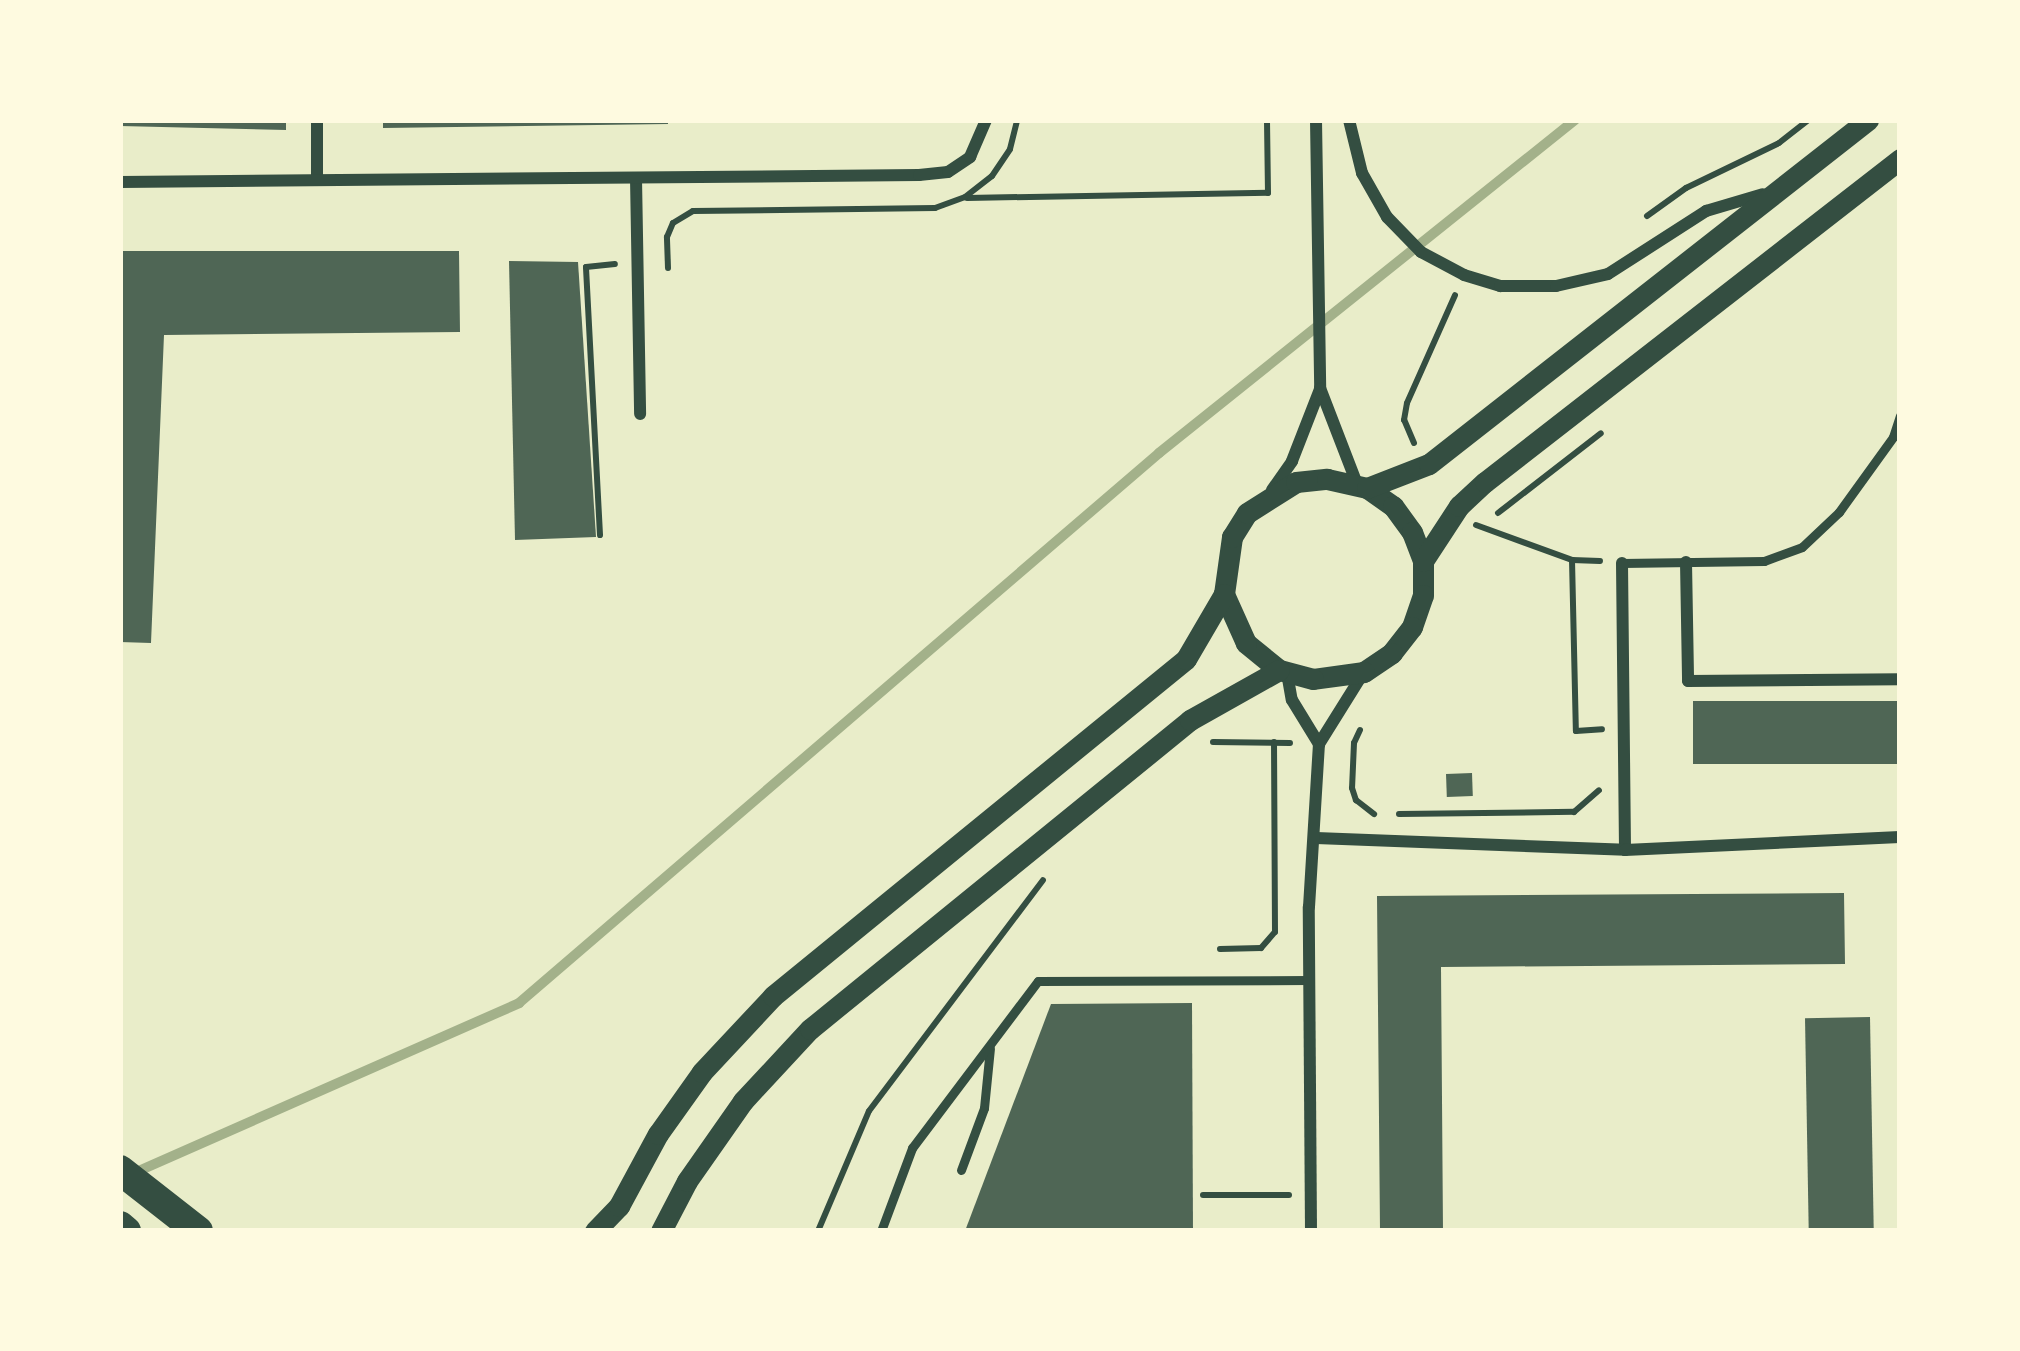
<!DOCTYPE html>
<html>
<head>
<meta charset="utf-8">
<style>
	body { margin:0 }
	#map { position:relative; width:2020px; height:1351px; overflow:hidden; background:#e9edc9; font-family:"Libre Baskerville",serif }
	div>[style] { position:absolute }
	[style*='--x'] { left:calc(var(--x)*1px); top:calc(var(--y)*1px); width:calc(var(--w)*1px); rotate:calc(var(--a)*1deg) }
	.stream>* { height:10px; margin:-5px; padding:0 5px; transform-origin:5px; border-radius:5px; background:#a3b18a }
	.building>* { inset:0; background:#4f6655; transform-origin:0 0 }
	.path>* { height:6px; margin:-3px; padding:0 3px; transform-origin:3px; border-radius:3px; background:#344e41 }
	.service>* { height:9px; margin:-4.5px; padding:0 4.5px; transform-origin:4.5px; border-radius:4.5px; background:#344e41 }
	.minor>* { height:12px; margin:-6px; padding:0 6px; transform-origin:6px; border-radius:6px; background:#344e41 }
	.tertiary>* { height:21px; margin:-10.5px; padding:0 10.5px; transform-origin:10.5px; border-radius:10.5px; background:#344e41 }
	.primary>* { height:30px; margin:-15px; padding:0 15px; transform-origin:15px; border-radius:15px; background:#344e41 }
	span { translate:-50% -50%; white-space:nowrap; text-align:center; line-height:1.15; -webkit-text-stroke:9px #fefae0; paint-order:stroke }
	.frame { position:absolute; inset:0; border:123px solid #fefae0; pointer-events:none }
</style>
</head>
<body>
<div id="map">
	<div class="stream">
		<div style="--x:134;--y:1173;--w:421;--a:-23.8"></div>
		<div style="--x:519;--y:1003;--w:844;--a:-40.67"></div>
		<div style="--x:1159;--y:453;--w:533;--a:-38.68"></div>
	</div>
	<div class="building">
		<div style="clip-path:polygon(120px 120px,286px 120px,286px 130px,120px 126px)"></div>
		<div style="clip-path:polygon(383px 120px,668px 120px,668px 124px,383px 128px)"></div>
		<div style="clip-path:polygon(120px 251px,459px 251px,460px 332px,164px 335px,151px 643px,120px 642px)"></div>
		<div style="clip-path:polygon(509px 261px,578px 262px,596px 537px,515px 540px)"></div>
		<div style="left:1693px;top:701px;width:207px;height:63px"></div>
		<div style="left:1472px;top:773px;width:23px;height:26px;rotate:88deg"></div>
		<div style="clip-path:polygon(1844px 893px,1845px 964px,1441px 967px,1443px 1231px,1380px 1231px,1377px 896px)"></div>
		<div style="clip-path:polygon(1192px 1003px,1193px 1231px,965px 1231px,1051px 1004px)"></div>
		<div style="left:1870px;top:1017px;width:214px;height:65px;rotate:89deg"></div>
	</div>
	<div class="path">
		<div style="--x:967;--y:198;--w:301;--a:-1"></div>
		<div style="--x:1268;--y:193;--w:73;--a:-90.8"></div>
		<div style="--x:1647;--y:216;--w:48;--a:-35.7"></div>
		<div style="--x:1686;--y:188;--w:103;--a:-25.8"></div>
		<div style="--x:1779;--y:143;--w:37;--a:-38"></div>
		<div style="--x:668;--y:268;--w:31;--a:-92"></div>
		<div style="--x:667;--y:237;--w:15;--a:-67"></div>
		<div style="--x:673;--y:223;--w:23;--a:-31"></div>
		<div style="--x:693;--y:211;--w:242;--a:-0.7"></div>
		<div style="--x:935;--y:208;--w:32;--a:-20"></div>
		<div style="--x:965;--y:197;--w:34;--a:-38"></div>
		<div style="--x:992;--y:176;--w:32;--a:-56"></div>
		<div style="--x:1010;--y:149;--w:30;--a:-76"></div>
		<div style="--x:1414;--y:443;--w:25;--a:-113"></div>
		<div style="--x:1404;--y:420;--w:17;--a:-80"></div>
		<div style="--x:1407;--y:403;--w:118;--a:-66"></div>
		<div style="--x:1498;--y:513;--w:130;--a:-37.8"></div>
		<div style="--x:1476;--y:525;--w:102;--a:20"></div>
		<div style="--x:1572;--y:560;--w:28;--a:2"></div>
		<div style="--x:600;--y:535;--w:268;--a:-93"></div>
		<div style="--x:586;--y:267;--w:29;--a:-6"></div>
		<div style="--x:1572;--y:560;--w:171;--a:88.7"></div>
		<div style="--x:1576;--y:731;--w:26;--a:-4"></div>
		<div style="--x:1360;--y:730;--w:14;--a:115"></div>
		<div style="--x:1354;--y:743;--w:45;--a:92.5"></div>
		<div style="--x:1352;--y:788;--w:13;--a:72"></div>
		<div style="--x:1356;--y:800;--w:23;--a:38"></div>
		<div style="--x:1213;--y:742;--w:77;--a:0.7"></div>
		<div style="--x:1399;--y:814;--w:175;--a:-0.7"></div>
		<div style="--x:1574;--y:812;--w:33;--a:-41"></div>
		<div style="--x:1220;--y:949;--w:41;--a:-1.4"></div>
		<div style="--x:1261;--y:948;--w:21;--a:-49"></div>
		<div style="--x:1275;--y:932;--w:190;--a:-90.3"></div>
		<div style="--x:1203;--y:1195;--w:86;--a:0"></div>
		<div style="--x:818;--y:1231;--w:130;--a:-67"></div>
		<div style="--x:869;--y:1111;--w:289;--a:-53"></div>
	</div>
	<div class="service">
		<div style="--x:1622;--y:563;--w:142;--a:-0.8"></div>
		<div style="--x:1764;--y:561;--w:40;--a:-20.2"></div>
		<div style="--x:1802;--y:547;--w:51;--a:-43.4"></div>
		<div style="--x:1839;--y:512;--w:92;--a:-54.2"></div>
		<div style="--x:1893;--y:437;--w:22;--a:-72"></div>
		<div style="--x:961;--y:1170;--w:66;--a:-69.6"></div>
		<div style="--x:984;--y:1108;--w:60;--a:-84.3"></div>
		<div style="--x:881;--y:1231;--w:89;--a:-69.5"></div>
		<div style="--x:912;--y:1148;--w:209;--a:-53"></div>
		<div style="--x:1038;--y:981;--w:271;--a:-0.2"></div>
	</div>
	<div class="minor">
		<div style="--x:317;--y:120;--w:60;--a:90"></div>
		<div style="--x:1316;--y:120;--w:268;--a:89.1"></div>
		<div style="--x:1320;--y:388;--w:103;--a:68.9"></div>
		<div style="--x:1349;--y:120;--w:55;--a:76.2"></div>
		<div style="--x:1362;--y:173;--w:51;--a:60.4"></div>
		<div style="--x:1387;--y:217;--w:49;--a:45.8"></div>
		<div style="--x:1421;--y:252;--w:49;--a:28.1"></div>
		<div style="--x:1464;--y:275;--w:38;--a:17"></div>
		<div style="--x:1500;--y:286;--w:56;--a:0"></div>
		<div style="--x:1556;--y:286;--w:53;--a:-13"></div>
		<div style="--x:1608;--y:274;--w:117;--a:-32.7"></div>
		<div style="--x:1706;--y:211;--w:59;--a:-16.6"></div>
		<div style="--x:636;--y:178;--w:236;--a:89"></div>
		<div style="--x:120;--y:182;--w:799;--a:-0.5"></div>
		<div style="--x:919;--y:175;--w:29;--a:-6"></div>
		<div style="--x:948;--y:172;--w:27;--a:-34"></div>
		<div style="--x:970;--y:157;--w:40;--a:-66.6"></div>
		<div style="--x:1272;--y:490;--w:35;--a:-55"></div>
		<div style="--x:1292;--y:461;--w:77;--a:-68.7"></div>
		<div style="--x:1686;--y:562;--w:119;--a:89"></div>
		<div style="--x:1688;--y:681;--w:212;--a:-0.5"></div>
		<div style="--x:1622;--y:563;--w:287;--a:89.4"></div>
		<div style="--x:1287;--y:673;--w:27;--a:80"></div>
		<div style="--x:1292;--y:700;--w:52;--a:58.5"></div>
		<div style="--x:1316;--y:838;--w:309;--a:2.2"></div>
		<div style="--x:1625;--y:850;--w:275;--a:-2.7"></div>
		<div style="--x:1311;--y:1231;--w:324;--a:-90.4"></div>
		<div style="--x:1309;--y:907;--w:163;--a:-86.5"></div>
		<div style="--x:1319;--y:744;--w:85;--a:-58"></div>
	</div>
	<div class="tertiary">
		<div style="--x:1367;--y:488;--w:32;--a:35"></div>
		<div style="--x:1393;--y:506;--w:32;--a:54"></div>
		<div style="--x:1412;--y:532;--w:31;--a:69"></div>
		<div style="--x:1423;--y:561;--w:34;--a:90"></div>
		<div style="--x:1423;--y:595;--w:34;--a:109"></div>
		<div style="--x:1412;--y:627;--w:33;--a:128"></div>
		<div style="--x:1392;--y:653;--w:34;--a:146"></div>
		<div style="--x:1364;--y:672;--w:51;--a:172.2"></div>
		<div style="--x:1313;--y:679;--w:35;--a:-165"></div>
		<div style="--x:1279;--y:670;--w:43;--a:-140.7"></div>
		<div style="--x:1246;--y:643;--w:54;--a:-114.2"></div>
		<div style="--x:1224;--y:594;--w:58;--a:-82"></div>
		<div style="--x:1232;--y:537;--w:28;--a:-58"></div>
		<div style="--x:1247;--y:513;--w:58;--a:-32.3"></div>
		<div style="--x:1296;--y:482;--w:31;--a:-6"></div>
		<div style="--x:1327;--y:479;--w:41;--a:12.7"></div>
		<div style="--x:1367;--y:488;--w:66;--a:-21.2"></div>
		<div style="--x:1429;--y:464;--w:558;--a:-38.08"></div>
		<div style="--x:1423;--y:561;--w:66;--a:-56.8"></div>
		<div style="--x:1459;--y:506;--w:35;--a:-43"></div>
		<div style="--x:1485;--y:482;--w:526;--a:-37.89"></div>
		<div style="--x:595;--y:1231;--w:35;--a:-46"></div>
		<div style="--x:619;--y:1206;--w:82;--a:-61.6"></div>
		<div style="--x:658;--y:1134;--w:76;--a:-54.6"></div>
		<div style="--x:702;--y:1072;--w:104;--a:-46.9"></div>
		<div style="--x:773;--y:996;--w:533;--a:-39.21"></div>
		<div style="--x:1186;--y:659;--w:75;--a:-59.7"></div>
		<div style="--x:661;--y:1231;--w:56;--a:-62.5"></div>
		<div style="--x:687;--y:1181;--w:98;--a:-55"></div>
		<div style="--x:743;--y:1101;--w:98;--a:-47.1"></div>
		<div style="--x:810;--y:1029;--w:490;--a:-39.1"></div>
		<div style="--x:1190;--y:720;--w:102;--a:-29.3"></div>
	</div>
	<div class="primary">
		<div style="--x:120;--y:1170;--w:99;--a:38"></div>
		<div style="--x:120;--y:1226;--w:8;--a:40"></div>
	</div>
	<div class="frame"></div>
</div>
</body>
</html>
